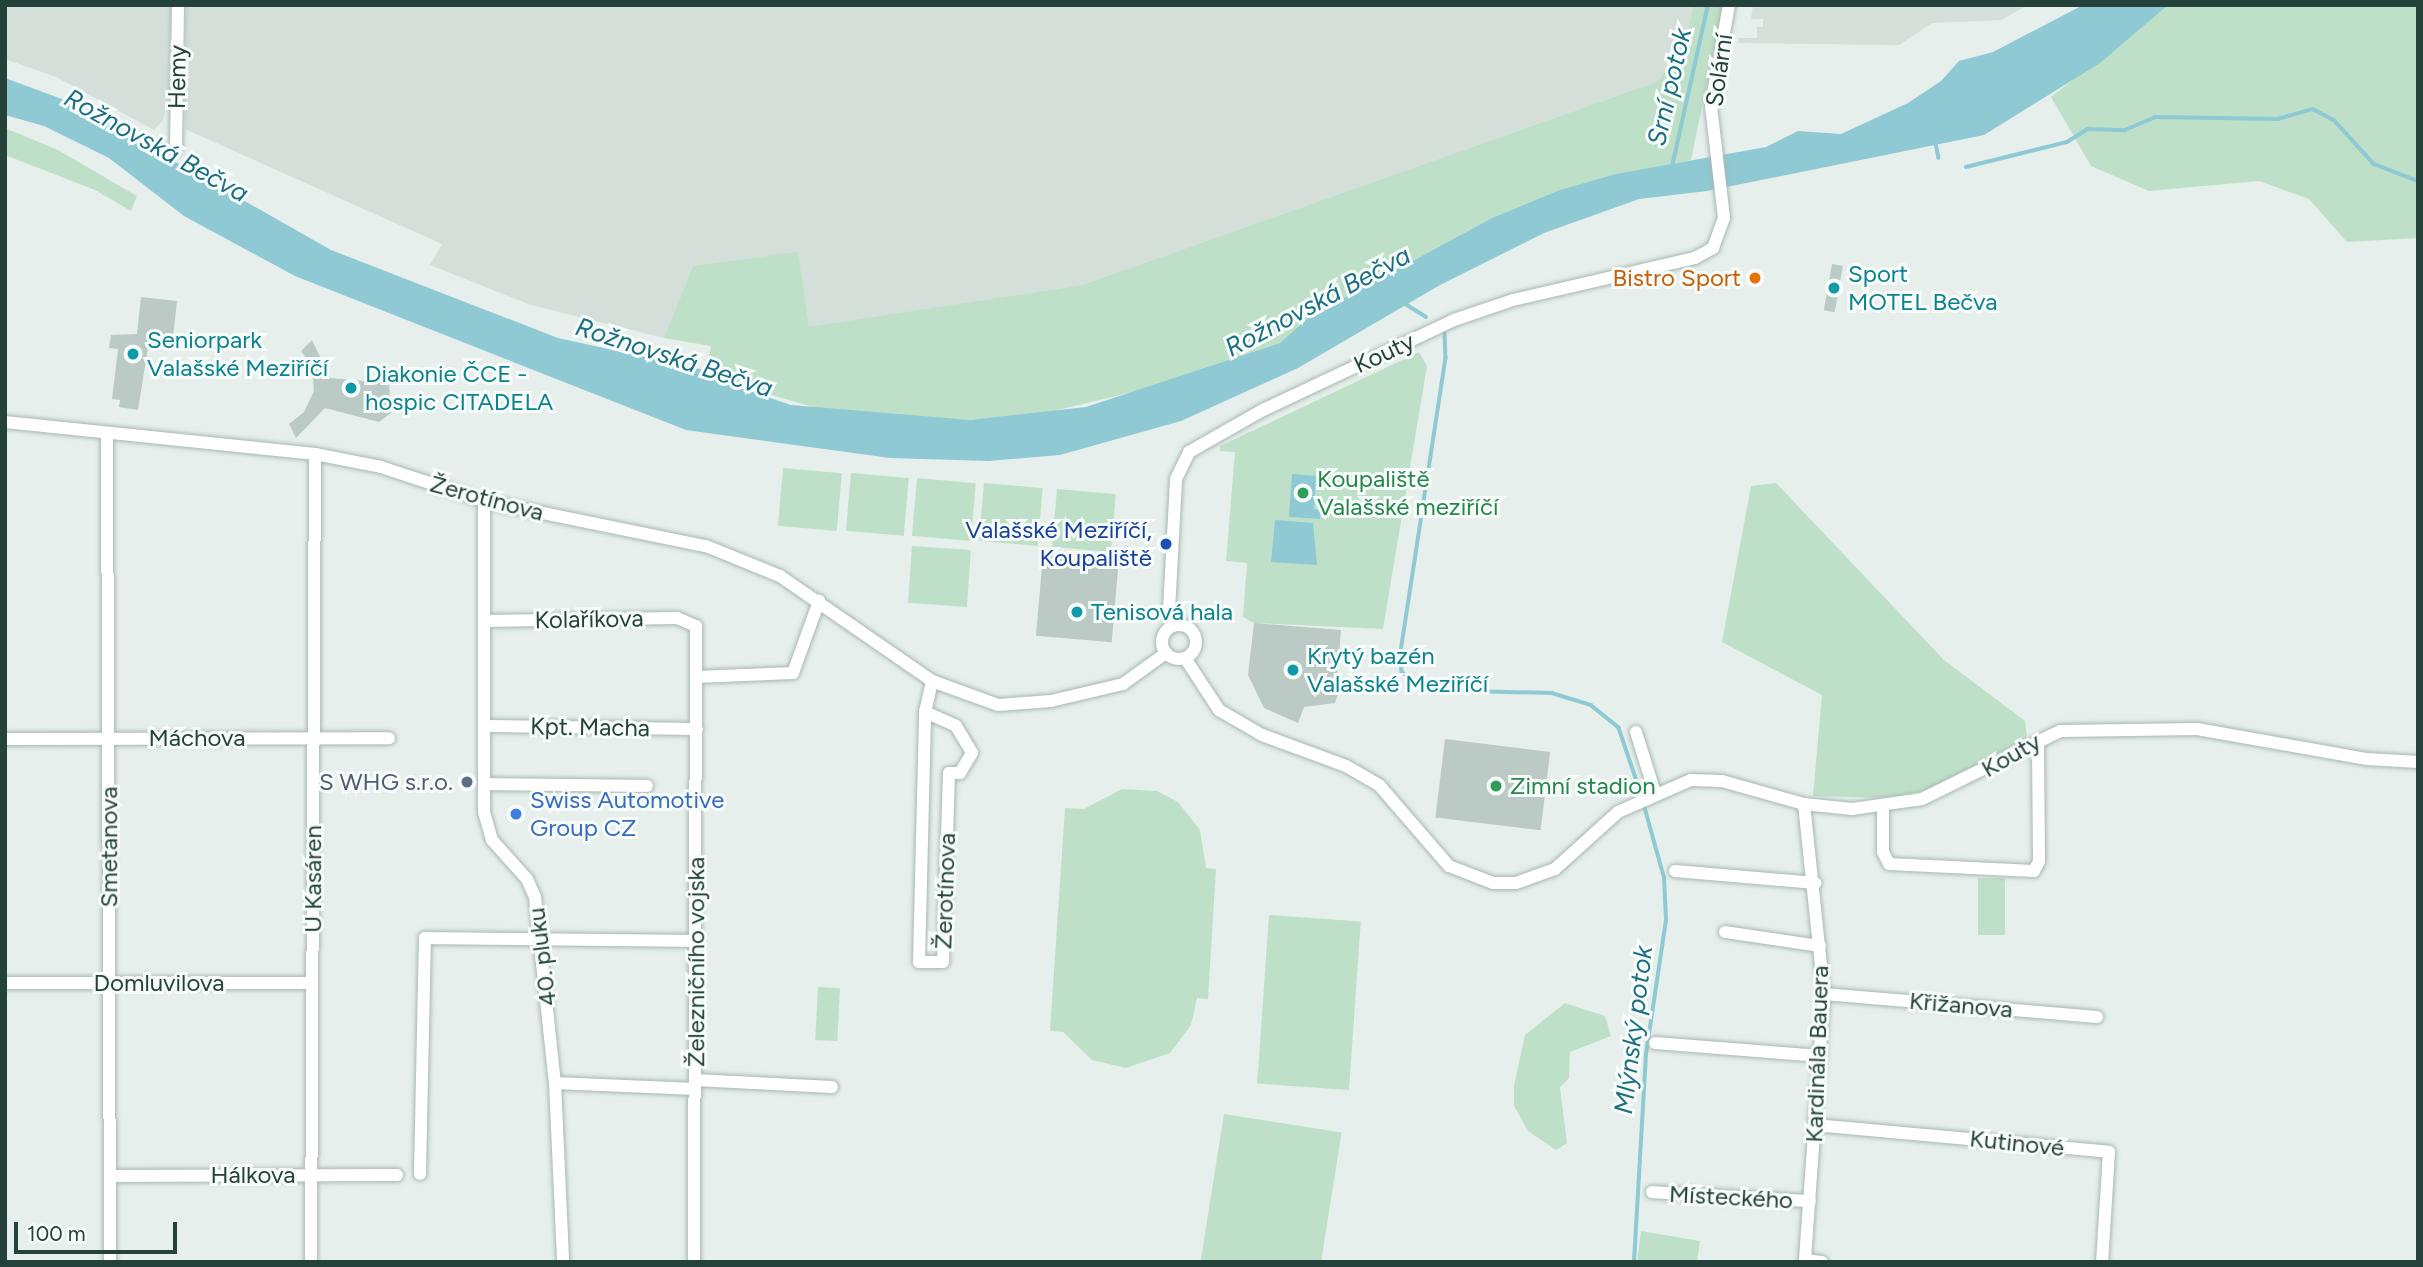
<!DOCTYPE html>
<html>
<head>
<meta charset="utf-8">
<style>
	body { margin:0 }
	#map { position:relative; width:2423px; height:1267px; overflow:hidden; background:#e6efeb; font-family:Figtree,sans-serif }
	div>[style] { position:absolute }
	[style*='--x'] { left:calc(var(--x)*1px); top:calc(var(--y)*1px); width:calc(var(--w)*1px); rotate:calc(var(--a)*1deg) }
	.built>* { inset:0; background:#d4dfda }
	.green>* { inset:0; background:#bfe0c8; transform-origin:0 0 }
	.water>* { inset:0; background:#8ec9d4 }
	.stream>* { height:3.5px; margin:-1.75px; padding:0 1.75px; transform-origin:1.75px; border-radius:1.75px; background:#8ec9d4 }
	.building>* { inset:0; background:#bbcac4; transform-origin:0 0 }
	.roads { filter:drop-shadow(0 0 2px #a8b8b2) drop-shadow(0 0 2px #a8b8b2) }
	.street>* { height:12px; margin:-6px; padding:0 6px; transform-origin:6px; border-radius:6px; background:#fff }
	.street>.ring { margin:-6px; padding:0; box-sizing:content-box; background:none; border:12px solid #fff; border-radius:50% }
	.dots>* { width:19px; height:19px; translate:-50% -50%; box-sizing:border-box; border:4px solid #f7fbf9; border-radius:50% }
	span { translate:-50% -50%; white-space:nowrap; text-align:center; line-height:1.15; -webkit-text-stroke:6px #f7fbf9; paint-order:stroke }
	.street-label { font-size:24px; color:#24423a }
	.culture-label { font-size:24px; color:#0d838f }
	.left { translate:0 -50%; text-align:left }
	.food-label { font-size:24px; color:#c56008 }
	.right { translate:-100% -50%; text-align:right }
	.leisure-label { font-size:24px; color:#27864d }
	.transit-label { font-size:24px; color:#164399 }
	.service-label { font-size:24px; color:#4e5e75 }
	.shop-label { font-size:24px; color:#366cbe }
	.water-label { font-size:26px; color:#1c6f80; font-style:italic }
	.frame { position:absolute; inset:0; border:7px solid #24423a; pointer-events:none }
	.scale { position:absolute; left:14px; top:1222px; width:163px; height:32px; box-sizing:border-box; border:4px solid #24423a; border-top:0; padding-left:9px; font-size:21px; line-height:24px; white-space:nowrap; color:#24423a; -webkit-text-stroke:5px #f7fbf9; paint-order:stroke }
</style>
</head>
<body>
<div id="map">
	<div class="built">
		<div style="clip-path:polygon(5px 5px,171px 5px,169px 96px,163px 120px,154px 130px,56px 77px,5px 59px)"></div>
		<div style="clip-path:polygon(186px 5px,1694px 5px,1682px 55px,1656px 82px,1082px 285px,809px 328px,693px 266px,664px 338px,531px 305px,430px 265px,442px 244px,185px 129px)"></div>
		<div style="clip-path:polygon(1753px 5px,2028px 5px,2001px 20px,1932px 23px,1899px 45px,1738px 43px,1739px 38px,1757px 38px,1757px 27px,1763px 27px,1763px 19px,1751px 19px)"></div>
	</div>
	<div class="green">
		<div style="clip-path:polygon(1694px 5px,1723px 5px,1691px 160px,1557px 191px,1492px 218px,1309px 317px,1280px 343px,1145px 389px,1037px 415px,967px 420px,831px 412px,705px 376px,711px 346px,664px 338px,693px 266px,798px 252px,809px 327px,1082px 285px,1656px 82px,1682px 55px)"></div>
		<div style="clip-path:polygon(2168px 5px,2418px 5px,2418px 238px,2347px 242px,2309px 199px,2259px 181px,2149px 191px,2091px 166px,2051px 97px)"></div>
		<div style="clip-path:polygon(5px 128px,58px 150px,137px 196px,131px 211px,95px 190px,5px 155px)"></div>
		<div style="clip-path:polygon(1419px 352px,1427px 366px,1383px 629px,1254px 623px,1243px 617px,1247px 563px,1226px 561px,1235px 452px,1220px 451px,1220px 446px)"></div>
		<div style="left:783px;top:468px;width:59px;height:58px;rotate:5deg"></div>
		<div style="left:851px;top:473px;width:58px;height:58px;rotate:5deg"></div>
		<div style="left:917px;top:478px;width:59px;height:58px;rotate:5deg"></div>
		<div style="left:984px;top:483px;width:59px;height:58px;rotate:5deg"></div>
		<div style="clip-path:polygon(1776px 483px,1944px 660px,2025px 721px,2027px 739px,1925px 790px,1892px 798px,1813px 796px,1822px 695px,1722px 642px,1751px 486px)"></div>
		<div style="left:1057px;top:489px;width:59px;height:58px;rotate:5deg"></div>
		<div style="left:912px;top:546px;width:59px;height:57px;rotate:4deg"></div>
		<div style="clip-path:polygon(1122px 789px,1157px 791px,1178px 802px,1200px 830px,1206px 868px,1216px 869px,1208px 999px,1197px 998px,1191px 1025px,1170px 1053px,1126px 1068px,1092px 1060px,1063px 1032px,1050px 1031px,1065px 808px,1084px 809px)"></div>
		<div style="left:1978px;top:878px;width:27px;height:57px"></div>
		<div style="left:1269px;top:915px;width:92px;height:169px;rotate:4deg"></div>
		<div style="left:818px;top:987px;width:22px;height:53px;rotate:3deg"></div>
		<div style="clip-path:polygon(1565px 1003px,1605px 1016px,1611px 1036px,1570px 1052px,1569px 1078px,1560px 1087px,1567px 1143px,1556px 1150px,1528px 1131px,1514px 1106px,1514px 1086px,1525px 1035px)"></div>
		<div style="left:1224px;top:1114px;width:119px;height:150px;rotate:9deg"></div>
		<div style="clip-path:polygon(1641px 1231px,1700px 1241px,1697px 1262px,1637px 1262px)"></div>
	</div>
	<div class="water">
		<div style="clip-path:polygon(2083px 5px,2168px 5px,2100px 63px,1984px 135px,1707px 191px,1639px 199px,1544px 233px,1440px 285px,1298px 368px,1181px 421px,1060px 455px,989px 461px,890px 458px,686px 430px,295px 276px,184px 216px,109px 158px,44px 126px,5px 115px,5px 78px,70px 102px,331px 250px,558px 338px,704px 370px,705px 376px,791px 405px,970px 420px,1086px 407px,1280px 343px,1309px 317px,1492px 218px,1557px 191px,1616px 174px,1766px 147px,1798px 131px,1841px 134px,1908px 103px,1941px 81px,1959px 61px,1993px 52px)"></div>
		<div style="clip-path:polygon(1292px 474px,1316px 476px,1314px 509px,1321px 510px,1320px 519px,1289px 517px)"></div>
		<div style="clip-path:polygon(1275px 520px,1313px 523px,1317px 565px,1271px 562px)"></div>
	</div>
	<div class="stream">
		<div style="--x:1936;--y:143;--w:15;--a:79"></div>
		<div style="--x:1672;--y:167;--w:166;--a:-77.5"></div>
		<div style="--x:1966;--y:167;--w:104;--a:-13.9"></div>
		<div style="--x:2067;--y:142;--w:25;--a:-32"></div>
		<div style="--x:2088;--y:129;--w:37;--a:2"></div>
		<div style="--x:2125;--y:130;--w:33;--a:-23"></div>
		<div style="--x:2155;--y:117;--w:123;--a:0.9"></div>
		<div style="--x:2278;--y:119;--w:36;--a:-16"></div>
		<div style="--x:2313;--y:109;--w:24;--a:28"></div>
		<div style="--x:2334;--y:120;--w:59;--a:47.7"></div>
		<div style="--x:2374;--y:164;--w:47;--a:21.1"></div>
		<div style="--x:1404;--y:303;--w:26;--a:32"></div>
		<div style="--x:1445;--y:332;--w:26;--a:88"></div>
		<div style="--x:1446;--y:358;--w:303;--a:98.7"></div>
		<div style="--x:1400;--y:657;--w:15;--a:82"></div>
		<div style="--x:1402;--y:672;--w:32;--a:35"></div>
		<div style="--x:1428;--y:690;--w:124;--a:1.4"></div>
		<div style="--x:1552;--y:693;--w:41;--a:17.1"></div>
		<div style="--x:1591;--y:705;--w:36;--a:39"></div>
		<div style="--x:1619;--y:728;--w:69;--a:71.3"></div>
		<div style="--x:1634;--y:1262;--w:208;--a:-86.7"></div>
		<div style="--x:1646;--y:1054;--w:135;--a:-81.5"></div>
		<div style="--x:1666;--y:920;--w:42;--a:-92.7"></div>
		<div style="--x:1664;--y:878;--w:75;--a:-105.5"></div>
	</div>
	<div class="building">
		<div style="left:1832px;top:264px;width:11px;height:47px;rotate:10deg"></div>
		<div style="clip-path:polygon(141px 297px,177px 301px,173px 338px,150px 335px,138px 410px,119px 407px,120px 400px,112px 399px,118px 349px,109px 348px,111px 335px,137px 334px)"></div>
		<div style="clip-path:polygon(312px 340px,330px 378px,389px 383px,391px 413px,379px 422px,325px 408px,296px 438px,289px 424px,304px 412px,314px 391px,312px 367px,301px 351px)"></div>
		<div style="left:1043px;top:555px;width:76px;height:81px;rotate:5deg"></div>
		<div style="clip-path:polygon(1254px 623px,1341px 630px,1337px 678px,1342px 681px,1335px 703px,1304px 707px,1298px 723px,1264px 708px,1248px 675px)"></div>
		<div style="left:1445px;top:739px;width:106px;height:79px;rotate:7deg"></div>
	</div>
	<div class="roads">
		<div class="street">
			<div style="--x:176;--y:149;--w:144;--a:-89.2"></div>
			<div style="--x:5;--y:422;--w:312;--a:5.9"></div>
			<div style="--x:315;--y:454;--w:67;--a:11.1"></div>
			<div style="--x:381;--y:467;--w:108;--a:18.3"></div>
			<div style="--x:484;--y:501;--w:227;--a:11.5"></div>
			<div style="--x:706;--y:546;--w:80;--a:22.1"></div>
			<div style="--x:780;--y:576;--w:185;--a:34.6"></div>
			<div style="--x:932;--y:681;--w:70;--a:20"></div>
			<div style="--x:998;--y:705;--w:53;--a:-4.3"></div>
			<div style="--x:1051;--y:701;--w:74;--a:-13.3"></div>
			<div style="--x:1123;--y:684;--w:53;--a:-35.8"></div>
			<div style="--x:107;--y:433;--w:829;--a:89.79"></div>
			<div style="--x:484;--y:501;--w:311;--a:90"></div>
			<div style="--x:484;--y:812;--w:29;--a:74"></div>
			<div style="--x:492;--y:840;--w:52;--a:48.1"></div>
			<div style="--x:527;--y:879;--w:20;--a:66"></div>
			<div style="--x:535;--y:897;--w:187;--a:83.9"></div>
			<div style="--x:555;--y:1083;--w:179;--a:87.4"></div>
			<div style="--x:484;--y:621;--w:193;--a:-0.9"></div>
			<div style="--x:677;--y:618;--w:21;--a:23"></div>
			<div style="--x:696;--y:626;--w:636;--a:90.18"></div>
			<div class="ring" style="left:1162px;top:625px;width:22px;height:22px"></div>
			<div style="--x:1173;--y:626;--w:16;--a:-104"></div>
			<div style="--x:1169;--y:610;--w:131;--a:-86.9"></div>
			<div style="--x:1176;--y:479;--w:30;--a:-64"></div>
			<div style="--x:1189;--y:452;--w:85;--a:-29.6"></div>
			<div style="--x:1263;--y:410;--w:211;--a:-25.2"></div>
			<div style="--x:1454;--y:320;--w:62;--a:-18.7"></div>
			<div style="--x:1513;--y:300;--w:187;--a:-13"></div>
			<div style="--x:1695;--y:258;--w:21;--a:-29"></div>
			<div style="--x:1713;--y:248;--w:32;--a:-70"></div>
			<div style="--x:1724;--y:218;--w:114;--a:-96.6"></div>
			<div style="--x:1711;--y:105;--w:102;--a:-79.8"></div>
			<div style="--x:1185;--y:658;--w:62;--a:56.8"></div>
			<div style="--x:1219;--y:710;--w:50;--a:30.2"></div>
			<div style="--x:1262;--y:735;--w:90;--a:20.3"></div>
			<div style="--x:1346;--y:766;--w:38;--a:30"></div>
			<div style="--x:1379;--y:785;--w:107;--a:49.2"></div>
			<div style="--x:1449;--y:866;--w:47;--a:21.1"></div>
			<div style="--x:1493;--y:883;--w:23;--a:0"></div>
			<div style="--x:1516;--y:883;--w:41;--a:-19.7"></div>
			<div style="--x:1555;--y:869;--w:85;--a:-42.1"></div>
			<div style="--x:1618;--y:812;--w:80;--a:-23.7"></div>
			<div style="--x:1691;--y:780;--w:31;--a:2"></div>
			<div style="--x:1722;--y:781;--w:85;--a:15.7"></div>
			<div style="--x:1804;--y:804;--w:48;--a:5.9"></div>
			<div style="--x:1852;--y:809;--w:71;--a:-8.1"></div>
			<div style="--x:1922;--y:799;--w:154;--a:-26.2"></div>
			<div style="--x:2060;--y:731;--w:137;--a:-0.8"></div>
			<div style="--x:2197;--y:729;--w:173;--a:10"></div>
			<div style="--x:2367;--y:759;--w:51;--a:3.4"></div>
			<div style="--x:697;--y:677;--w:96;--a:-2.4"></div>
			<div style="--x:793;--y:673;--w:77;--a:-70.1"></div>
			<div style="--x:925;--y:712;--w:34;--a:24"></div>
			<div style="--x:956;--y:726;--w:31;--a:59"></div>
			<div style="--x:972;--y:753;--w:23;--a:121"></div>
			<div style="--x:960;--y:773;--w:11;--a:180"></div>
			<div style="--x:949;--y:773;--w:189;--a:91.8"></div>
			<div style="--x:943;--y:962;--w:24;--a:180"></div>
			<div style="--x:919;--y:962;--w:250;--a:-88.6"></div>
			<div style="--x:925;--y:712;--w:32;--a:-77"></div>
			<div style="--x:484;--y:726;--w:213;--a:0.8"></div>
			<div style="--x:1636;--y:732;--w:64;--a:72.7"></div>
			<div style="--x:5;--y:739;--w:384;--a:-0.1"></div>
			<div style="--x:484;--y:784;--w:163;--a:0.7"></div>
			<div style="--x:1804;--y:804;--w:191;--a:84"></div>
			<div style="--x:1824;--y:994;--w:269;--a:94.1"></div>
			<div style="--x:1883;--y:805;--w:47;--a:90"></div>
			<div style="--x:1883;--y:852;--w:13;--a:63"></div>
			<div style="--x:1889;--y:864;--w:145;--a:2.8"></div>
			<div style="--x:2034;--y:871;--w:11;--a:-63"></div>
			<div style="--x:2039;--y:861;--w:119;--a:-90.5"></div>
			<div style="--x:1675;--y:871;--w:141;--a:4.9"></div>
			<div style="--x:1725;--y:932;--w:96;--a:8.4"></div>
			<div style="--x:5;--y:983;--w:307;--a:0"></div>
			<div style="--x:1824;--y:994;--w:274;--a:4.8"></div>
			<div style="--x:1655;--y:1043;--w:166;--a:4.5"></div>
			<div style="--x:695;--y:1080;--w:137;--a:2.9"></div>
			<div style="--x:555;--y:1083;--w:140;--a:2.5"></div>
			<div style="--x:1815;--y:1125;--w:295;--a:5.2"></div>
			<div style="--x:2109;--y:1152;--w:110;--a:93.6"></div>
			<div style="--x:420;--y:1174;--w:236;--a:-88.8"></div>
			<div style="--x:425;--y:938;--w:271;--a:0.6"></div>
			<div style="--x:110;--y:1176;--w:287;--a:-0.2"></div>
			<div style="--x:1652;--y:1192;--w:158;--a:3.3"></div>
			<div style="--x:1805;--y:1260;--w:17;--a:7"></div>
			<div style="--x:311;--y:1262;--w:808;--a:-89.72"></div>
		</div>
	</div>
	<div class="dots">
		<div style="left:1755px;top:278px;background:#e8710a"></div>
		<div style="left:1834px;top:288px;background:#0f9aa8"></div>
		<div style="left:133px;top:354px;background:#0f9aa8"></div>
		<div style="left:351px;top:388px;background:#0f9aa8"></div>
		<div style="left:1303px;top:493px;background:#2e9e5b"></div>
		<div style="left:1166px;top:544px;background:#1a4fb4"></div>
		<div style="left:1077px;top:612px;background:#0f9aa8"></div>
		<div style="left:1293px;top:670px;background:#0f9aa8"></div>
		<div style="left:467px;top:782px;background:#5c6f8a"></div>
		<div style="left:1496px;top:786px;background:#2e9e5b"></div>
		<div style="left:516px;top:814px;background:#3f7fe0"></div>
	</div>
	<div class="street-label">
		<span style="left:1719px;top:70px;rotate:-82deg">Solární</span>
		<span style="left:177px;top:77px;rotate:-89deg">Hemy</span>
		<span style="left:1384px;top:353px;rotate:-25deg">Kouty</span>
		<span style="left:487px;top:498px;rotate:15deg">Žerotínova</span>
		<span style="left:589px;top:619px;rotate:-1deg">Kolaříkova</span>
		<span style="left:590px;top:727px;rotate:1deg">Kpt. Macha</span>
		<span style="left:197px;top:738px">Máchova</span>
		<span style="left:2011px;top:755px;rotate:-30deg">Kouty</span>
		<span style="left:109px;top:847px;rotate:-90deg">Smetanova</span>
		<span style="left:313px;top:879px;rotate:-90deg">U Kasáren</span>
		<span style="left:945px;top:891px;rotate:-88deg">Žerotínova</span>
		<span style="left:542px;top:957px;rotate:-97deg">40. pluku</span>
		<span style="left:696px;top:962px;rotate:-90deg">Železničního vojska</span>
		<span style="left:159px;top:983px">Domluvilova</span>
		<span style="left:1961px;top:1005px;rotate:5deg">Křižanova</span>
		<span style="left:1817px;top:1054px;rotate:-88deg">Kardinála Bauera</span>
		<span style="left:2017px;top:1143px;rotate:6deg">Kutinové</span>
		<span style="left:253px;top:1175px">Hálkova</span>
		<span style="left:1731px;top:1197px;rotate:3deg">Místeckého</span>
	</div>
	<div class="culture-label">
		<span class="left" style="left:1848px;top:288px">Sport<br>MOTEL Bečva</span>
		<span class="left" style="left:147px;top:354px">Seniorpark<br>Valašské Meziříčí</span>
		<span class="left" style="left:365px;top:388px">Diakonie ČCE -<br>hospic CITADELA</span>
		<span class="left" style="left:1091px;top:612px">Tenisová hala</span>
		<span class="left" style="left:1307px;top:670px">Krytý bazén<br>Valašské Meziříčí</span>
	</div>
	<div class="food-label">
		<span class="right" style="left:1741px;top:278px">Bistro Sport</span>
	</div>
	<div class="leisure-label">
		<span class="left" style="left:1317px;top:493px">Koupaliště<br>Valašské meziříčí</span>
		<span class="left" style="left:1510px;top:786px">Zimní stadion</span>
	</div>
	<div class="transit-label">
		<span class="right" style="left:1152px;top:544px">Valašské Meziříčí,<br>Koupaliště</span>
	</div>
	<div class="service-label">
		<span class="right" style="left:453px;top:782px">S WHG s.r.o.</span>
	</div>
	<div class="shop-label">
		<span class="left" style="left:530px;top:814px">Swiss Automotive<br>Group CZ</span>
	</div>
	<div class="water-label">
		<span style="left:1670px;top:87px;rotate:-77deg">Srní potok</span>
		<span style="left:156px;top:146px;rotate:29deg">Rožnovská Bečva</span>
		<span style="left:1318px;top:302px;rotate:-28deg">Rožnovská Bečva</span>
		<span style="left:674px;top:358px;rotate:18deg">Rožnovská Bečva</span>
		<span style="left:1634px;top:1030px;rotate:-83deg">Mlýnský potok</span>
	</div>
	<div class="frame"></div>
	<div class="scale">100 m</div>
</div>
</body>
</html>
